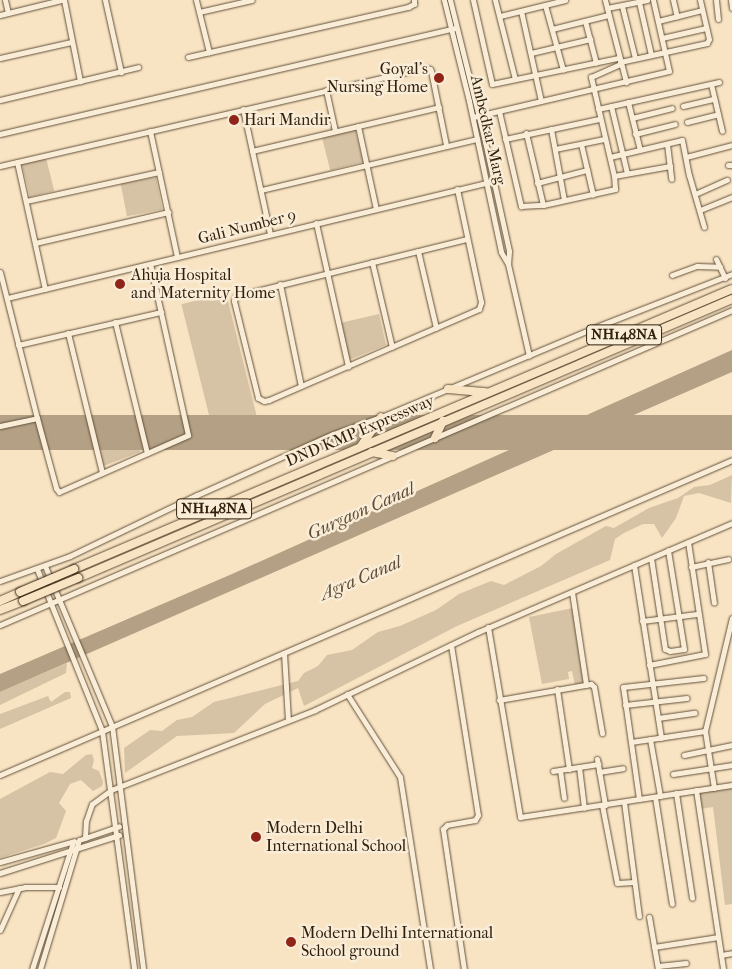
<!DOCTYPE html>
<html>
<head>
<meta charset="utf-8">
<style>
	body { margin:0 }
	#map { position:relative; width:732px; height:969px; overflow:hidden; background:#f8e3c3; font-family:"IM FELL French Canon",serif }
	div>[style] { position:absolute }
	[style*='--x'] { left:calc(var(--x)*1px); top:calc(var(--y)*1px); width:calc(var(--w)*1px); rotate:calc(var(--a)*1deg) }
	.green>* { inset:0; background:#d6c2a4; transform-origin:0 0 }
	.water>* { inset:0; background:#b4a185; transform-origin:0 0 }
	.roads { filter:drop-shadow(0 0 1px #62513a) drop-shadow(0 0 1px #62513a) }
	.minor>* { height:5px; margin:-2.5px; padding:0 2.5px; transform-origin:2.5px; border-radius:2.5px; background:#faedd8 }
	.highway>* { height:8px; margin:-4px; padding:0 4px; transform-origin:4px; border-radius:4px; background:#f8e3c3 }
	.bridges { filter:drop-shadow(0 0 1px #30200c) drop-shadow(0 0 1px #30200c) }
	.highway-bridge>* { height:8px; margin:-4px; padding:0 4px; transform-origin:4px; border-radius:4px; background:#f8e3c3 }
	.dots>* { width:14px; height:14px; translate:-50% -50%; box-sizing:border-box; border:2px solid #faedd8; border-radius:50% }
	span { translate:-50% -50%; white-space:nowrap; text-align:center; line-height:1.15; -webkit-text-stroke:5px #faedd8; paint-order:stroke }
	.shield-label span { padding:1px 4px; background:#faedd8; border:1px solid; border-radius:4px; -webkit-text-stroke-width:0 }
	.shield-label { font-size:15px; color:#30200c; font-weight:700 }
	.poi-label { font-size:16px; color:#30200c }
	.right { translate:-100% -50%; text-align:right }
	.left { translate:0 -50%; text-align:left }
	.street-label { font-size:16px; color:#30200c }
	.water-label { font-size:18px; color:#5e4d36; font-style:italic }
</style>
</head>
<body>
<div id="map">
	<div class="green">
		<div style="left:355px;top:129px;width:34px;height:34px;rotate:76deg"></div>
		<div style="left:46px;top:158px;width:34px;height:25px;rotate:76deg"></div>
		<div style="left:156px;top:177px;width:33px;height:36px;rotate:79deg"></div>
		<div style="left:226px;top:293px;width:141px;height:46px;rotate:76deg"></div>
		<div style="clip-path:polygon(379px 314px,386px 345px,349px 360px,340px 323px)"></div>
		<div style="clip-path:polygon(132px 416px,140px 452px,101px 467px,92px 426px)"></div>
		<div style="clip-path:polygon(732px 475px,731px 503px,699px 493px,684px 496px,676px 518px,662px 538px,654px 524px,643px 524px,624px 533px,615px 539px,610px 560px,457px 626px,304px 706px,298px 688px,265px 704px,234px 733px,177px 736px,125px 773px,124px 748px,150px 730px,162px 731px,177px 720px,192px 717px,214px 702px,298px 681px,304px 673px,318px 666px,327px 655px,352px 650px,378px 632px,400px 626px,436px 610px,459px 594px,491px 581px,504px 585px,541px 566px,556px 554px,606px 526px,614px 528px,649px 508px,678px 498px,694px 487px,710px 485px)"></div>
		<div style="clip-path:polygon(573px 608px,588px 683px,575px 685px,572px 671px,568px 672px,569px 679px,542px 684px,529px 617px)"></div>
		<div style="clip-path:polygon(67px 663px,66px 673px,0 705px,0 692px)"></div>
		<div style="clip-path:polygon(65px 692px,70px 692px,71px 698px,0 729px,0 714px,48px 696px,51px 702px)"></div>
		<div style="clip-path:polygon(92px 754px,94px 760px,92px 768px,99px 771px,103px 782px,102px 786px,93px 791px,81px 780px,70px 784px,59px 803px,66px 811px,56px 838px,44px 844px,0 858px,0 799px,50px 772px,63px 774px,86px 755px)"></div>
		<div style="clip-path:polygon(732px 785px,732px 904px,725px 905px,713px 807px,701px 809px,699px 790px)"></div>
	</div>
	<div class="water">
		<div style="clip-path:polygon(732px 350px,732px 372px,0 692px,0 674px,232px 574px)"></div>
		<div style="left:732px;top:415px;width:35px;height:797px;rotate:90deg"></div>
	</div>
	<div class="roads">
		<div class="minor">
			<div style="--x:5;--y:0;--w:13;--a:77"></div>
			<div style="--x:64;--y:0;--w:83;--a:78.8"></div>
			<div style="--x:105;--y:0;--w:74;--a:77.5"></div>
			<div style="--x:196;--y:0;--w:54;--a:76"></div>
			<div style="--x:444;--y:0;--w:104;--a:76.1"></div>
			<div style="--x:469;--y:101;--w:154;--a:78"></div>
			<div style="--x:501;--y:252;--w:14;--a:60"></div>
			<div style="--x:508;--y:264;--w:94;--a:77.1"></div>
			<div style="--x:450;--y:0;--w:141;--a:76.1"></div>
			<div style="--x:484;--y:137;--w:117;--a:77.6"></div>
			<div style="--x:509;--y:251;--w:13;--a:94"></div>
			<div style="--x:473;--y:0;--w:86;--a:77.3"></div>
			<div style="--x:492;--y:84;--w:129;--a:-11.7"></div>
			<div style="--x:495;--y:0;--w:81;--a:75.8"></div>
			<div style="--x:605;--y:0;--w:85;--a:75.6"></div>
			<div style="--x:673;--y:0;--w:17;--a:77"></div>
			<div style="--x:716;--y:0;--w:19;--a:84"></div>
			<div style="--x:731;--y:0;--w:8;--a:83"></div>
			<div style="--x:639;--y:2;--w:54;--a:77.2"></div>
			<div style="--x:545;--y:5;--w:67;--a:74.5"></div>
			<div style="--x:622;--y:6;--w:54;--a:76"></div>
			<div style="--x:607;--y:8;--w:41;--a:-11.3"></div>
			<div style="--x:521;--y:11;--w:92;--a:77.5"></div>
			<div style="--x:199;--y:12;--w:54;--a:-12.8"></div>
			<div style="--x:0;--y:15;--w:63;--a:-13.8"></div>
			<div style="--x:500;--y:16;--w:67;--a:-13.8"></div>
			<div style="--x:585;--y:21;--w:43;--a:75.3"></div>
			<div style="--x:658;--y:21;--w:45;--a:-14"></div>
			<div style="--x:552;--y:29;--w:58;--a:-14"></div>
			<div style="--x:662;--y:38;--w:45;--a:-12.8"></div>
			<div style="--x:531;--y:53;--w:61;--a:-13.3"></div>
			<div style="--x:188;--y:57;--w:226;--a:-12.8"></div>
			<div style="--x:408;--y:7;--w:7;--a:-27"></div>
			<div style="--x:414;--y:4;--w:4;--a:-90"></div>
			<div style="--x:0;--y:58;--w:73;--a:-12.7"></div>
			<div style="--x:620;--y:62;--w:89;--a:-12.3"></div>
			<div style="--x:707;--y:43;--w:4;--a:-63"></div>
			<div style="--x:709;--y:39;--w:40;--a:-103"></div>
			<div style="--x:711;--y:84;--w:48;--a:76.8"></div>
			<div style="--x:326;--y:90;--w:42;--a:77.6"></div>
			<div style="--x:0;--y:100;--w:142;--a:-13.4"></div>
			<div style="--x:628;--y:102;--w:49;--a:76"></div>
			<div style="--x:611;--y:106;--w:69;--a:76.6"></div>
			<div style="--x:683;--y:106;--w:32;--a:-13"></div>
			<div style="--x:243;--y:109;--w:128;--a:77.8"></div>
			<div style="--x:598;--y:109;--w:124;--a:-12.6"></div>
			<div style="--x:499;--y:111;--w:98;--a:77"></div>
			<div style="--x:521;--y:206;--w:22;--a:-3"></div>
			<div style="--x:543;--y:205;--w:74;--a:-12.5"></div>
			<div style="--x:615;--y:189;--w:13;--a:-94"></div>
			<div style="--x:614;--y:176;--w:102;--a:-103.1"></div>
			<div style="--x:591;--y:77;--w:32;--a:-24"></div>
			<div style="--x:473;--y:117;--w:201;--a:-13.2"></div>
			<div style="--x:669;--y:71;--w:73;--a:-102.7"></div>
			<div style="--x:632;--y:118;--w:41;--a:-14"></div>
			<div style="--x:687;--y:122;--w:32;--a:-14"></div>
			<div style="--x:358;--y:126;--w:85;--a:77.8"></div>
			<div style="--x:551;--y:129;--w:72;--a:79.6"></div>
			<div style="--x:150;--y:131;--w:129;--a:77.9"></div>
			<div style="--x:526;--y:133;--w:74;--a:76.7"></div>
			<div style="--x:0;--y:134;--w:468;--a:-13.1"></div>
			<div style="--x:635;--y:134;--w:41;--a:-14"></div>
			<div style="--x:505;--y:139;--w:96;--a:-12"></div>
			<div style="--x:581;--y:144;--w:52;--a:76.8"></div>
			<div style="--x:667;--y:144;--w:35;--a:83"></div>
			<div style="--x:555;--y:149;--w:50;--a:-11.5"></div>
			<div style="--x:252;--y:151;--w:192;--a:-13.2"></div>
			<div style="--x:610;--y:157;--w:74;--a:-13.3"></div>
			<div style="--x:682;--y:140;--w:36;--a:79"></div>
			<div style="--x:689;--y:175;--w:54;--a:73.9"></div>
			<div style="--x:686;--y:157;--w:48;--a:-14.6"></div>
			<div style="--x:17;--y:162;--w:130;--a:77.6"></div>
			<div style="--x:728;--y:165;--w:4;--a:0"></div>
			<div style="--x:0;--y:166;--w:436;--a:-13"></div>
			<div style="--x:425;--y:68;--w:5;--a:11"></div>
			<div style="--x:430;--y:69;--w:2;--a:63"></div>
			<div style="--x:431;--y:71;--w:76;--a:78.5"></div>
			<div style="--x:614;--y:176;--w:57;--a:-10.1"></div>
			<div style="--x:537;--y:183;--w:52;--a:-14.6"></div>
			<div style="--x:457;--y:189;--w:116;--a:78"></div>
			<div style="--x:481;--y:302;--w:7;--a:106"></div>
			<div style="--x:479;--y:309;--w:229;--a:156.6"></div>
			<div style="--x:269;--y:400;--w:5;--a:169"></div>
			<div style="--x:264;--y:401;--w:7;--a:-153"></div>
			<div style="--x:258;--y:398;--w:100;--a:-103.9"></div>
			<div style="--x:234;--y:301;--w:5;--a:-68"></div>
			<div style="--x:236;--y:296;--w:238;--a:-13.9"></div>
			<div style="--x:261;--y:190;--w:222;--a:-13.3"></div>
			<div style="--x:695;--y:194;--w:35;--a:-24"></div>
			<div style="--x:26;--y:201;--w:136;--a:-12.3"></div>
			<div style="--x:700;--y:210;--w:35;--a:-22"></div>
			<div style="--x:316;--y:223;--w:147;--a:77.4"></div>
			<div style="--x:35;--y:243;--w:137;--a:-13.1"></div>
			<div style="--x:418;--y:251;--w:79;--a:76.8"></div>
			<div style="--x:716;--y:259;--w:21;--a:65"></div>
			<div style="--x:372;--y:262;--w:87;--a:76.8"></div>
			<div style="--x:0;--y:272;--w:151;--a:75.8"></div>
			<div style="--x:37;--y:418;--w:73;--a:74.8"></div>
			<div style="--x:56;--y:488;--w:5;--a:53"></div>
			<div style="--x:59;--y:492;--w:141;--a:-23.8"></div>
			<div style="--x:188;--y:435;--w:175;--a:-102.5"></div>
			<div style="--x:672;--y:275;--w:27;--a:-20"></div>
			<div style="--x:697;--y:266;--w:23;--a:2"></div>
			<div style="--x:280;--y:284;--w:104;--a:78.4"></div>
			<div style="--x:7;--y:298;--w:500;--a:-13.5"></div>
			<div style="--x:115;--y:322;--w:135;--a:76.3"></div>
			<div style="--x:68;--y:333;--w:144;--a:76.3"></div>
			<div style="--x:18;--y:345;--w:147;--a:-13"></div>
			<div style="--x:0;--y:426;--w:38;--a:-12"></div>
			<div style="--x:651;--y:558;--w:92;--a:81.3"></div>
			<div style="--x:665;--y:649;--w:5;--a:22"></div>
			<div style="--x:670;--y:651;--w:14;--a:-8"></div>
			<div style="--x:684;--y:649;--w:100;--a:-99.2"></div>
			<div style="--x:708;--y:562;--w:41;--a:81.7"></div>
			<div style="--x:634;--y:565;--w:175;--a:81.1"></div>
			<div style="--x:45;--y:566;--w:173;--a:67.3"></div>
			<div style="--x:112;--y:726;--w:245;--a:82.7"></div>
			<div style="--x:691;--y:567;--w:38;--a:-12"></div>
			<div style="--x:37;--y:569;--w:175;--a:68.1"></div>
			<div style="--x:102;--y:731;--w:240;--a:82.3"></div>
			<div style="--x:0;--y:581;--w:74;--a:-19.7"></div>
			<div style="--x:70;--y:556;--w:141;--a:-25.7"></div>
			<div style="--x:197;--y:495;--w:149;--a:-24.2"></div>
			<div style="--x:333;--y:434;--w:51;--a:-19.5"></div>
			<div style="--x:381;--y:417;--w:228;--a:-22.7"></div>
			<div style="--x:591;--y:329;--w:151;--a:-21.3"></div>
			<div style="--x:572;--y:592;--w:94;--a:81.4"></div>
			<div style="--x:642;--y:621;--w:55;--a:-7.3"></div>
			<div style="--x:0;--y:625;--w:797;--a:-23.28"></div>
			<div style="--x:488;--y:627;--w:193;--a:80.4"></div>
			<div style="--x:520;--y:817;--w:214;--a:-8.6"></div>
			<div style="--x:451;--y:645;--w:172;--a:81"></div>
			<div style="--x:478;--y:815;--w:6;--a:121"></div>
			<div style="--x:475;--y:820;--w:28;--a:170"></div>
			<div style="--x:447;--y:825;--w:6;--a:135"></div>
			<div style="--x:443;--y:829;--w:142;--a:81.5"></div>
			<div style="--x:284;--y:653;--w:67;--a:86.6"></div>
			<div style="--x:649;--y:665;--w:57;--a:-11.1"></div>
			<div style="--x:705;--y:654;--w:113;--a:-98.6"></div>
			<div style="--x:557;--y:689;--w:81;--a:81.5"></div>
			<div style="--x:347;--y:694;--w:98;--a:57.4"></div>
			<div style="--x:400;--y:777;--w:194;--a:81.1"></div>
			<div style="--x:499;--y:700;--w:93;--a:-9.9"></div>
			<div style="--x:591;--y:684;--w:4;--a:45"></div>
			<div style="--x:594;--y:687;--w:47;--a:80.1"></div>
			<div style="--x:625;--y:705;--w:62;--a:-6.4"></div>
			<div style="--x:658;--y:718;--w:37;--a:-8"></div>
			<div style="--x:650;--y:739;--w:58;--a:80"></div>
			<div style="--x:631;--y:742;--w:75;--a:-8.5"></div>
			<div style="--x:684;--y:755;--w:49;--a:-11.8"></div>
			<div style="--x:597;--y:759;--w:47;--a:80.1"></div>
			<div style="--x:579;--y:767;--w:41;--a:83"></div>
			<div style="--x:560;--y:770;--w:28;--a:82"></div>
			<div style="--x:553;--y:771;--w:46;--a:-8.8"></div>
			<div style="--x:599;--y:772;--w:24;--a:-9"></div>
			<div style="--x:673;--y:774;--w:60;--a:-8.7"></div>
			<div style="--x:0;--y:775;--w:797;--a:-23.28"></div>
			<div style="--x:714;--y:788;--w:58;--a:-99"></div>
			<div style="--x:705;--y:731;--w:116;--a:-76.6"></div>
			<div style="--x:696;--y:790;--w:181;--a:81.4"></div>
			<div style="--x:676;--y:793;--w:106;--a:81.3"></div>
			<div style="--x:655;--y:797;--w:108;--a:81"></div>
			<div style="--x:639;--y:799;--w:113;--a:-98.1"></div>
			<div style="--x:623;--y:687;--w:81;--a:-6.4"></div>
			<div style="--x:624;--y:802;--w:115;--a:82.5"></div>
			<div style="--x:602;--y:805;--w:79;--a:79.1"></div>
			<div style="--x:617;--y:883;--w:17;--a:-3"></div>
			<div style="--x:85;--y:838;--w:17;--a:-87"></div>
			<div style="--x:86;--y:821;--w:18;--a:-71"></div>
			<div style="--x:92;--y:804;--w:24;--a:-36"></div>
			<div style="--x:111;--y:790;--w:219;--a:-21.4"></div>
			<div style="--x:315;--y:710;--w:181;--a:-25.6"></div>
			<div style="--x:478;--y:632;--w:276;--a:-23.2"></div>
			<div style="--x:82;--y:839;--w:39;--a:-19"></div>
			<div style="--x:0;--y:862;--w:77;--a:-15.8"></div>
			<div style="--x:0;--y:873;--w:125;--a:-17.7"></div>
			<div style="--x:0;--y:892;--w:25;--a:-11"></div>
			<div style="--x:25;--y:887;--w:34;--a:0"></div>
			<div style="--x:649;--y:917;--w:53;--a:80.2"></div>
			<div style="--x:0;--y:930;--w:46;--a:-65.7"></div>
			<div style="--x:654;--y:947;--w:65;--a:-8.9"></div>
			<div style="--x:721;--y:955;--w:11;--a:-10"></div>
			<div style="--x:658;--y:966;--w:28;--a:-6"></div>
			<div style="--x:32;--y:969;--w:133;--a:-72.1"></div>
			<div style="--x:40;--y:969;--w:135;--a:-73.2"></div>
		</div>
		<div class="highway">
			<div style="--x:448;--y:389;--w:38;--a:5"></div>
			<div style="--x:435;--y:438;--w:19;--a:-65"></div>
			<div style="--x:361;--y:446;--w:35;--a:-55"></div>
			<div style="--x:372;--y:452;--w:21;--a:11"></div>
			<div style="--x:74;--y:569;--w:715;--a:-23.05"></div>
			<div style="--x:78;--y:578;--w:711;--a:-23.1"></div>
			<div style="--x:0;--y:601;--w:22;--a:-24"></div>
			<div style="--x:0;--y:610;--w:25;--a:-21"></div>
		</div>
	</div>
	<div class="bridges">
		<div class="highway-bridge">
			<div style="--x:20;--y:592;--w:59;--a:-23.1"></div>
			<div style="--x:23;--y:601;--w:60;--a:-22.7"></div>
		</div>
	</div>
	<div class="dots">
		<div style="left:439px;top:78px;background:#8f2418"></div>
		<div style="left:234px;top:120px;background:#8f2418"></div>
		<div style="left:120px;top:284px;background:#8f2418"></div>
		<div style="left:256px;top:837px;background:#8f2418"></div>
		<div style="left:291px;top:942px;background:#8f2418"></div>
	</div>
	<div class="shield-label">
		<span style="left:624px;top:335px">NH148NA</span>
		<span style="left:214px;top:509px">NH148NA</span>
	</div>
	<div class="poi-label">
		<span class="right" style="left:428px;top:78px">Goyal's<br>Nursing Home</span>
		<span class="left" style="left:244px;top:120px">Hari Mandir</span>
		<span class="left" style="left:131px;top:284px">Ahuja Hospital<br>and Maternity Home</span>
		<span class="left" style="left:266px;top:837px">Modern Delhi<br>International School</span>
		<span class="left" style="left:301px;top:942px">Modern Delhi International<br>School ground</span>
	</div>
	<div class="street-label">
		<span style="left:488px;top:130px;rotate:77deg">Ambedkar Marg</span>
		<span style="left:247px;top:227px;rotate:-14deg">Gali Number 9</span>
		<span style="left:360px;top:431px;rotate:-23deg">DND KMP Expressway</span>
	</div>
	<div class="water-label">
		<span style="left:361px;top:512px;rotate:-24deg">Gurgaon Canal</span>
		<span style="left:361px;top:579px;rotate:-23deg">Agra Canal</span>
	</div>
</div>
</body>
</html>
